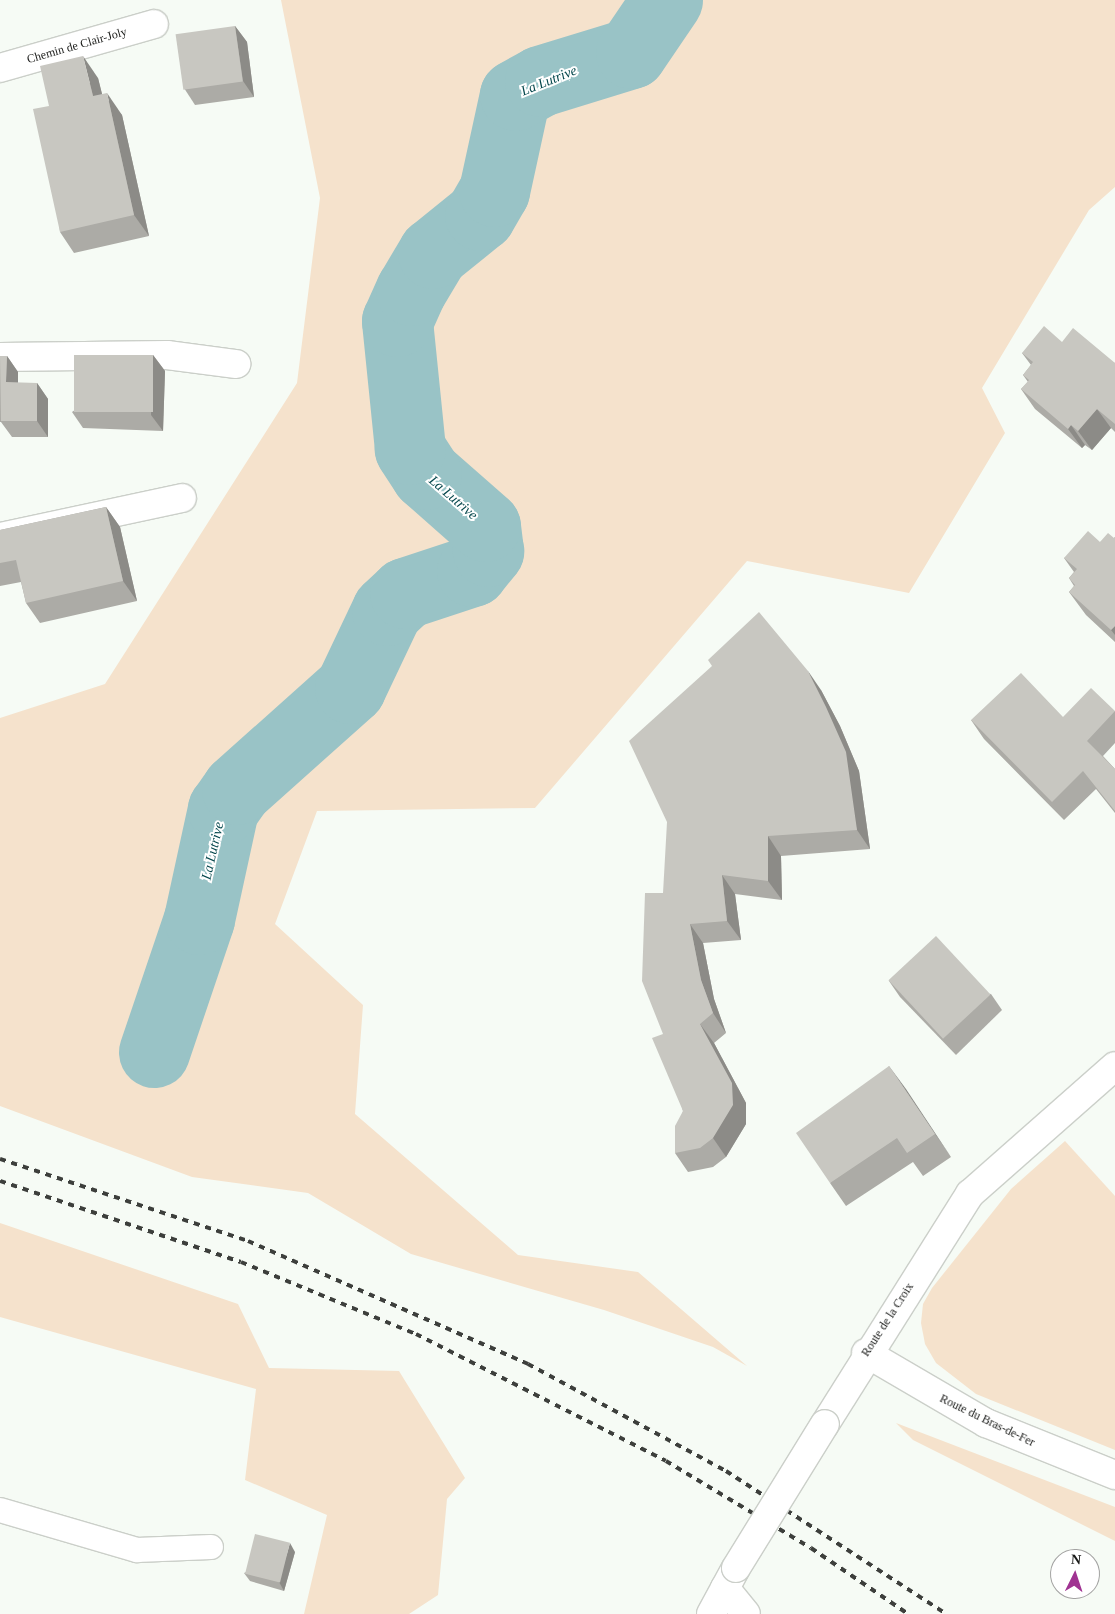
<!DOCTYPE html>
<html>
<head>
<meta charset="utf-8">
<style>
	body { margin:0 }
	#map { position:relative; width:1115px; height:1614px; overflow:hidden; background:#f6fbf5; font-family:"Times New Roman",serif }
	div>[style] { position:absolute }
	.green>* { inset:0; background:#f5e2cc }
	.river>* { height:71px; margin:-35.5px; padding:0 35.5px; transform-origin:35.5px; border-radius:35.5px; background:#99c3c6 }
	.roads { filter:drop-shadow(1px 0 #cbcfc9) drop-shadow(-1px 0 #cbcfc9) drop-shadow(0 1px #cbcfc9) drop-shadow(0 -1px #cbcfc9) }
	.service>* { height:24px; margin:-12px; padding:0 12px; transform-origin:12px; border-radius:12px; background:#fff }
	.minor>* { height:28px; margin:-14px; padding:0 14px; transform-origin:14px; border-radius:14px; background:#fff }
	.tertiary>* { height:28px; margin:-14px; padding:0 14px; transform-origin:14px; border-radius:14px; background:#fff }
	.rail>* { height:4px; margin-top:-2px; transform-origin:0; background:repeating-linear-gradient(90deg,#3d3f3c 0 6px,transparent 0 12px) }
	.bridges { filter:drop-shadow(1px 0 #cbcfc9) drop-shadow(-1px 0 #cbcfc9) drop-shadow(0 1px #cbcfc9) drop-shadow(0 -1px #cbcfc9) }
	.tertiary-bridge>* { height:28px; margin:-14px; padding:0 14px; transform-origin:14px; border-radius:14px; background:#fff }
	.wall>* { inset:0; background:#acaba6 }
	.shaded-wall>* { inset:0; background:#8c8b87 }
	.building>* { inset:0; background:#c8c7c1; transform-origin:0 0 }
	span { translate:-50% -50%; white-space:nowrap; text-align:center; line-height:1.15; -webkit-text-stroke:4px #fff; paint-order:stroke }
	.street-label { font-size:12px; color:#181917 }
	.water-label { font-size:14px; color:#05474c; font-style:italic }
	.north { position:absolute; left:1050px; top:1549px; width:50px; height:50px; box-sizing:border-box; background:#fff; border:1px solid #a3a3a2; border-radius:50%; rotate:4deg; font-size:14px; font-weight:700; line-height:20px; text-align:center; color:#181917 }
	.north::after { content:''; display:block; margin:auto; width:18px; height:22px; background:#a03392; clip-path:polygon(50% 0,100% 100%,50% 72%,0 100%) }
</style>
</head>
<body>
<div id="map">
	<div class="green">
		<div style="clip-path:polygon(281px 0,1115px 0,1115px 187px,1089px 210px,982px 388px,1005px 433px,909px 593px,747px 561px,535px 808px,317px 811px,275px 924px,363px 1005px,355px 1114px,518px 1255px,638px 1272px,747px 1366px,713px 1347px,604px 1310px,411px 1254px,308px 1193px,192px 1177px,0 1106px,0 718px,105px 684px,297px 383px,320px 198px)"></div>
		<div style="clip-path:polygon(1065px 1141px,1115px 1196px,1115px 1450px,976px 1394px,936px 1363px,925px 1344px,921px 1323px,923px 1304px,932px 1288px,1011px 1189px)"></div>
		<div style="clip-path:polygon(0 1223px,238px 1304px,269px 1368px,399px 1371px,465px 1478px,447px 1499px,438px 1595px,409px 1614px,304px 1614px,327px 1515px,245px 1480px,256px 1389px,0 1317px)"></div>
		<div style="clip-path:polygon(896px 1423px,1115px 1507px,1115px 1541px,913px 1440px)"></div>
	</div>
	<div class="river">
		<div style="left:154px;top:1052px;width:140px;rotate:-71.3deg"></div>
		<div style="left:199px;top:919px;width:113px;rotate:-77.7deg"></div>
		<div style="left:223px;top:809px;width:24px;rotate:-55deg"></div>
		<div style="left:237px;top:789px;width:152px;rotate:-41.8deg"></div>
		<div style="left:350px;top:688px;width:86px;rotate:-64.6deg"></div>
		<div style="left:387px;top:610px;width:25px;rotate:-43deg"></div>
		<div style="left:405px;top:593px;width:71px;rotate:-18.2deg"></div>
		<div style="left:472px;top:571px;width:26px;rotate:-51deg"></div>
		<div style="left:488px;top:551px;width:25px;rotate:-97deg"></div>
		<div style="left:485px;top:526px;width:79px;rotate:-138.6deg"></div>
		<div style="left:426px;top:474px;width:30px;rotate:-123deg"></div>
		<div style="left:410px;top:449px;width:129px;rotate:-95.8deg"></div>
		<div style="left:397px;top:321px;width:34px;rotate:-66deg"></div>
		<div style="left:411px;top:290px;width:43px;rotate:-59.3deg"></div>
		<div style="left:433px;top:253px;width:60px;rotate:-39deg"></div>
		<div style="left:480px;top:215px;width:28px;rotate:-60deg"></div>
		<div style="left:494px;top:191px;width:98px;rotate:-77.7deg"></div>
		<div style="left:515px;top:95px;width:29px;rotate:-29deg"></div>
		<div style="left:540px;top:81px;width:95px;rotate:-17.1deg"></div>
		<div style="left:631px;top:53px;width:64px;rotate:-55.8deg"></div>
	</div>
	<div class="roads">
		<div class="service">
			<div style="left:0;top:1510px;width:143px;rotate:16.3deg"></div>
			<div style="left:137px;top:1550px;width:74px;rotate:-2.3deg"></div>
		</div>
		<div class="minor">
			<div style="left:0;top:68px;width:160px;rotate:-15.9deg"></div>
			<div style="left:0;top:357px;width:167px;rotate:-0.7deg"></div>
			<div style="left:167px;top:355px;width:70px;rotate:7.4deg"></div>
			<div style="left:0;top:537px;width:186px;rotate:-12.1deg"></div>
			<div style="left:725px;top:1588px;width:33px;rotate:51deg"></div>
		</div>
		<div class="tertiary">
			<div style="left:866px;top:1353px;width:139px;rotate:30.3deg"></div>
			<div style="left:986px;top:1423px;width:139px;rotate:22deg"></div>
			<div style="left:825px;top:1424px;width:272px;rotate:-57.8deg"></div>
			<div style="left:970px;top:1194px;width:193px;rotate:-41.4deg"></div>
			<div style="left:711px;top:1614px;width:52px;rotate:-61.5deg"></div>
		</div>
	</div>
	<div class="rail">
		<div style="left:0;top:1159px;width:261px;rotate:18.3deg"></div>
		<div style="left:248px;top:1241px;width:306px;rotate:23.7deg"></div>
		<div style="left:528px;top:1364px;width:225px;rotate:28.4deg"></div>
		<div style="left:726px;top:1471px;width:262px;rotate:33deg"></div>
		<div style="left:0;top:1181px;width:254px;rotate:18.6deg"></div>
		<div style="left:241px;top:1262px;width:189px;rotate:22.4deg"></div>
		<div style="left:416px;top:1334px;width:280px;rotate:26.9deg"></div>
		<div style="left:666px;top:1461px;width:169px;rotate:31deg"></div>
		<div style="left:811px;top:1548px;width:117px;rotate:34.2deg"></div>
	</div>
	<div class="bridges">
		<div class="tertiary-bridge">
			<div style="left:736px;top:1568px;width:169px;rotate:-58.3deg"></div>
		</div>
	</div>
	<div class="wall">
		<div style="clip-path:polygon(235px 26px,247px 42px,254px 97px,195px 105px,184px 88px)"></div>
		<div style="clip-path:polygon(98px 78px,102px 94px,122px 115px,149px 236px,74px 253px,60px 232px,49px 106px)"></div>
		<div style="clip-path:polygon(1062px 342px,1115px 363px,1115px 432px,1111px 428px,1092px 450px,1085px 445px,1082px 448px,1035px 409px,1021px 389px,1028px 382px,1023px 375px,1031px 365px,1022px 353px)"></div>
		<div style="clip-path:polygon(153px 355px,165px 371px,163px 431px,83px 428px,72px 412px)"></div>
		<div style="clip-path:polygon(0 356px,7px 356px,18px 372px,18px 383px,37px 383px,48px 399px,48px 437px,12px 437px,1px 422px,0 422px)"></div>
		<div style="clip-path:polygon(106px 507px,120px 527px,137px 601px,40px 623px,26px 603px,21px 582px,0 586px,0 530px)"></div>
		<div style="clip-path:polygon(1115px 537px,1115px 642px,1086px 615px,1069px 592px,1074px 586px,1069px 578px,1074px 572px,1064px 558px,1100px 542px,1114px 538px)"></div>
		<div style="clip-path:polygon(821px 690px,840px 726px,859px 771px,870px 849px,781px 856px,782px 900px,735px 894px,741px 940px,703px 943px,714px 999px,726px 1033px,714px 1043px,746px 1103px,746px 1124px,726px 1157px,713px 1167px,688px 1172px,675px 1153px,683px 1111px,663px 1034px,663px 893px)"></div>
		<div style="clip-path:polygon(1115px 711px,1115px 743px,1103px 756px,1115px 769px,1115px 813px,1096px 789px,1064px 820px,984px 739px,971px 720px,1063px 717px)"></div>
		<div style="clip-path:polygon(889px 981px,991px 994px,1002px 1010px,956px 1055px,900px 997px)"></div>
		<div style="clip-path:polygon(889px 1066px,951px 1157px,923px 1176px,913px 1162px,846px 1206px,830px 1183px)"></div>
		<div style="clip-path:polygon(295px 1552px,284px 1591px,250px 1581px,244px 1573px)"></div>
	</div>
	<div class="shaded-wall">
		<div style="clip-path:polygon(235px 26px,247px 42px,254px 97px,243px 81px)"></div>
		<div style="clip-path:polygon(83px 56px,98px 78px,108px 118px,93px 96px)"></div>
		<div style="clip-path:polygon(107px 93px,122px 115px,149px 236px,134px 215px)"></div>
		<div style="clip-path:polygon(153px 355px,165px 371px,163px 431px,151px 415px)"></div>
		<div style="clip-path:polygon(7px 356px,18px 372px,18px 399px,6px 382px)"></div>
		<div style="clip-path:polygon(37px 383px,48px 399px,48px 437px,37px 421px)"></div>
		<div style="clip-path:polygon(1097px 409px,1111px 428px,1092px 450px,1078px 431px)"></div>
		<div style="clip-path:polygon(1071px 425px,1085px 445px,1082px 448px,1068px 429px)"></div>
		<div style="clip-path:polygon(106px 507px,120px 527px,137px 601px,123px 581px)"></div>
		<div style="clip-path:polygon(1115px 626px,1115px 635px,1111px 630px)"></div>
		<div style="clip-path:polygon(808px 671px,821px 690px,840px 726px,859px 771px,870px 849px,857px 830px)"></div>
		<div style="clip-path:polygon(768px 836px,781px 856px,782px 900px,768px 881px)"></div>
		<div style="clip-path:polygon(722px 875px,735px 894px,741px 940px,727px 921px)"></div>
		<div style="clip-path:polygon(690px 924px,703px 943px,714px 999px,726px 1033px,713px 1013px,701px 980px)"></div>
		<div style="clip-path:polygon(700px 1024px,714px 1043px,746px 1103px,746px 1124px,726px 1157px,713px 1138px)"></div>
		<div style="clip-path:polygon(889px 1066px,906px 1089px,951px 1157px,935px 1134px)"></div>
		<div style="clip-path:polygon(290px 1543px,295px 1552px,284px 1591px,279px 1582px)"></div>
	</div>
	<div class="building">
		<div style="left:235px;top:26px;width:56px;height:60px;rotate:82deg"></div>
		<div style="clip-path:polygon(83px 56px,93px 96px,107px 93px,134px 215px,60px 232px,33px 109px,49px 106px,40px 66px)"></div>
		<div style="clip-path:polygon(1044px 326px,1062px 342px,1073px 328px,1115px 363px,1115px 424px,1097px 409px,1078px 431px,1071px 425px,1068px 429px,1021px 389px,1029px 380px,1023px 375px,1033px 362px,1022px 353px)"></div>
		<div style="left:74px;top:355px;width:79px;height:57px"></div>
		<div style="clip-path:polygon(0 356px,7px 356px,6px 382px,37px 383px,37px 421px,1px 421px)"></div>
		<div style="clip-path:polygon(106px 507px,123px 581px,26px 603px,16px 560px,0 563px,0 530px)"></div>
		<div style="clip-path:polygon(1088px 531px,1100px 542px,1108px 533px,1114px 538px,1115px 537px,1115px 626px,1111px 630px,1069px 592px,1075px 585px,1069px 578px,1077px 569px,1064px 558px)"></div>
		<div style="clip-path:polygon(759px 612px,808px 671px,826px 707px,846px 752px,857px 830px,768px 836px,768px 881px,722px 875px,727px 921px,690px 924px,701px 980px,713px 1013px,700px 1024px,732px 1083px,733px 1105px,713px 1138px,700px 1148px,675px 1153px,675px 1126px,683px 1111px,652px 1038px,663px 1034px,642px 981px,645px 893px,663px 893px,667px 822px,629px 741px,712px 666px,708px 660px)"></div>
		<div style="clip-path:polygon(1021px 673px,1063px 717px,1091px 688px,1115px 711px,1087px 741px,1115px 769px,1115px 811px,1083px 771px,1052px 802px,971px 720px)"></div>
		<div style="left:936px;top:936px;width:80px;height:65px;rotate:47deg"></div>
		<div style="clip-path:polygon(889px 1066px,935px 1134px,907px 1153px,897px 1138px,830px 1183px,796px 1133px)"></div>
		<div style="left:255px;top:1534px;width:36px;height:41px;rotate:14deg"></div>
	</div>
	<div class="street-label">
		<span style="left:77px;top:46px;rotate:-16deg">Chemin de Clair-Joly</span>
		<span style="left:888px;top:1320px;rotate:-57deg">Route de la Croix</span>
		<span style="left:987px;top:1421px;rotate:26deg">Route du Bras-de-Fer</span>
	</div>
	<div class="water-label">
		<span style="left:549px;top:81px;rotate:-22deg">La Lutrive</span>
		<span style="left:453px;top:498px;rotate:41deg">La Lutrive</span>
		<span style="left:213px;top:851px;rotate:-77deg">La Lutrive</span>
	</div>
	<div class="north">N</div>
</div>
</body>
</html>
